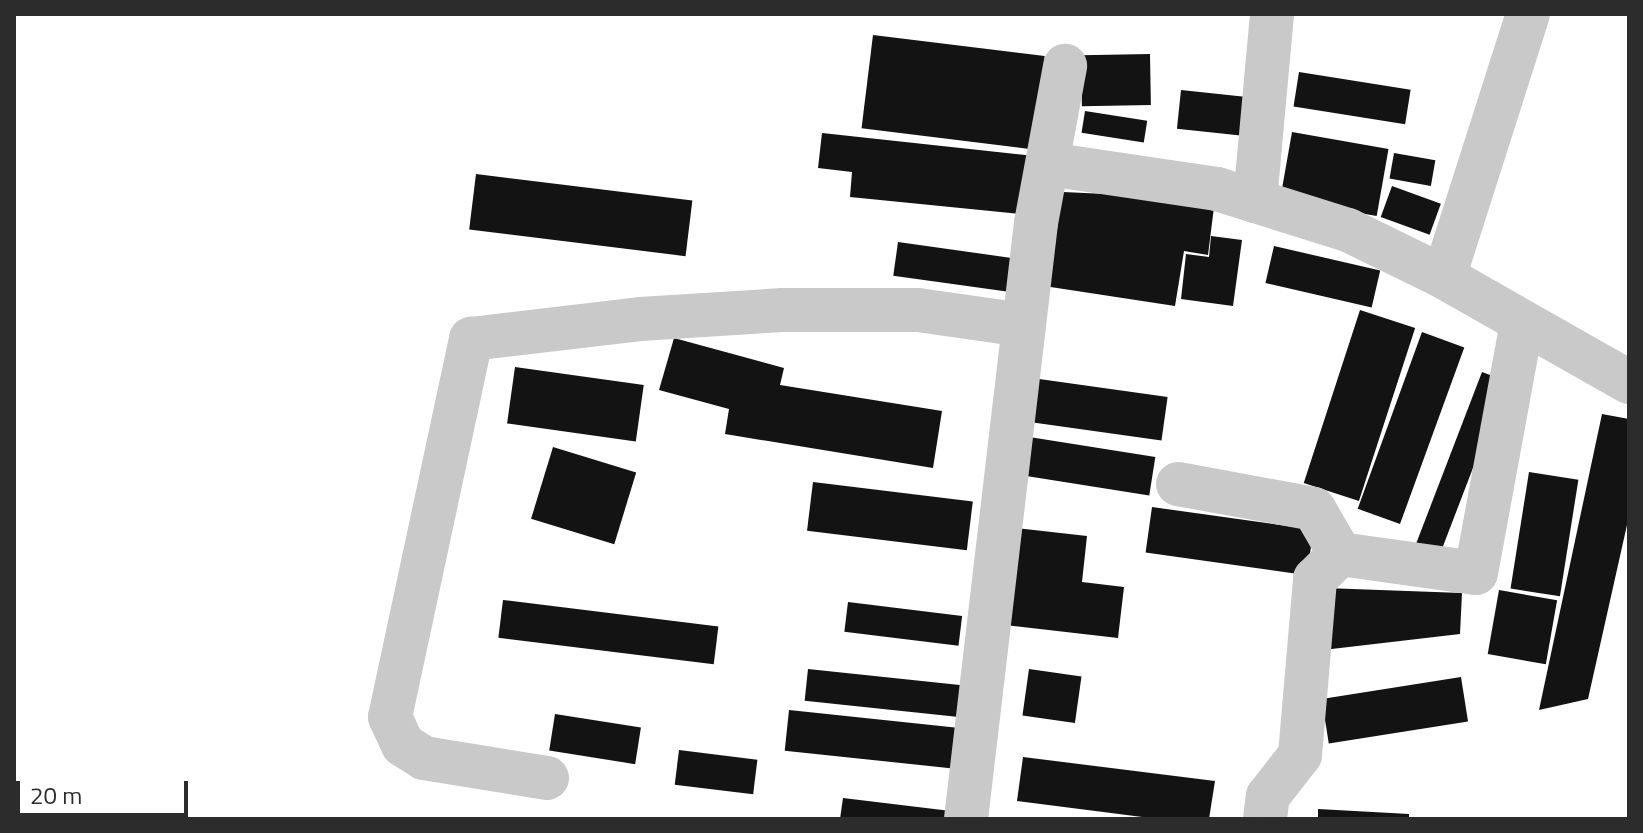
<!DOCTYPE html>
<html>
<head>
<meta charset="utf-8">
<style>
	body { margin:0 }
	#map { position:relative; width:1643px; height:833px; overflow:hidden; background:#fff; font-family:"Titillium Web",sans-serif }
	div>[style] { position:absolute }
	.building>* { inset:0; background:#131313; transform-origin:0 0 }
	.minor>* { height:44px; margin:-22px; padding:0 22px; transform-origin:22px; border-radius:22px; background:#c9c9c9 }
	span { translate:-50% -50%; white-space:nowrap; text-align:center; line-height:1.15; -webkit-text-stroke:8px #fff; paint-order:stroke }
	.frame { position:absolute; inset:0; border:16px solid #2c2c2c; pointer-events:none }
	.scale { position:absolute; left:16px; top:781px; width:172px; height:36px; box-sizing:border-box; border:4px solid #2c2c2c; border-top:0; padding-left:10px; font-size:24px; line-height:28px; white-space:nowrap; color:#2c2c2c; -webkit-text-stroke:6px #fff; paint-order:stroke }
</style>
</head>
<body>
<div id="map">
	<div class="building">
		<div style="left:873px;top:35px;width:173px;height:94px;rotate:7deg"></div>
		<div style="left:1150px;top:54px;width:51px;height:69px;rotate:89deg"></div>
		<div style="left:1299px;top:72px;width:113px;height:35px;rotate:9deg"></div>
		<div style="left:1181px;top:90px;width:71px;height:39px;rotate:6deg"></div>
		<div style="left:1085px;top:111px;width:63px;height:22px;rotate:9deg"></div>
		<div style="left:1292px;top:132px;width:98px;height:68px;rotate:10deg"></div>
		<div style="clip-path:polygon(822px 133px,1035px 156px,1030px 215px,850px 197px,852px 172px,818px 168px)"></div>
		<div style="left:1394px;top:153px;width:42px;height:26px;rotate:10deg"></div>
		<div style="left:476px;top:174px;width:218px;height:56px;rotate:7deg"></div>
		<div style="left:1392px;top:186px;width:52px;height:33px;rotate:20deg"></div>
		<div style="clip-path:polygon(1063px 192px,1215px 199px,1208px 255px,1184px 251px,1175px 306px,1044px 286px)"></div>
		<div style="clip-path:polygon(1211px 236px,1242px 240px,1233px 306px,1181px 299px,1186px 254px,1209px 257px)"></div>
		<div style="left:898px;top:242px;width:120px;height:34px;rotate:8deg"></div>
		<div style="left:1274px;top:246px;width:109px;height:38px;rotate:13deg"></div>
		<div style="left:1360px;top:310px;width:58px;height:182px;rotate:18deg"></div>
		<div style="left:1422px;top:332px;width:45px;height:188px;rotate:20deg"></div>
		<div style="clip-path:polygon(674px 338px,784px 368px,780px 385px,942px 411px,933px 468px,725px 434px,729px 409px,659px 390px)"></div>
		<div style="left:515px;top:367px;width:130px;height:57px;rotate:8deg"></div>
		<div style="left:1482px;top:372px;width:26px;height:187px;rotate:21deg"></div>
		<div style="left:1025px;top:377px;width:144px;height:44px;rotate:8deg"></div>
		<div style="clip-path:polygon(1602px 414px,1629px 419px,1629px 516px,1588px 699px,1539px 710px)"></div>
		<div style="left:1023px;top:436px;width:134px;height:39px;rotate:9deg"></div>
		<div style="left:553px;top:447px;width:87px;height:75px;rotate:17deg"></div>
		<div style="left:1529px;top:472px;width:50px;height:118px;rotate:9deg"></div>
		<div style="left:813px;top:482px;width:161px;height:49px;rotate:7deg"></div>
		<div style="left:1152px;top:507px;width:163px;height:46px;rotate:8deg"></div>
		<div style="clip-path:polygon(1008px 527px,1087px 536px,1082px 582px,1124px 587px,1118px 638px,1005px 625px)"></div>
		<div style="clip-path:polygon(1325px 588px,1462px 593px,1460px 634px,1323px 650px)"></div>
		<div style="left:1499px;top:590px;width:59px;height:65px;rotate:10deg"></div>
		<div style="left:503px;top:600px;width:217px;height:38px;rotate:7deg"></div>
		<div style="left:848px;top:602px;width:115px;height:30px;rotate:7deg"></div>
		<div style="left:808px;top:669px;width:155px;height:32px;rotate:6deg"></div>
		<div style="left:1029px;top:669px;width:53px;height:47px;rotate:8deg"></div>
		<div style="left:1461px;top:677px;width:45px;height:141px;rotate:81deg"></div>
		<div style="left:789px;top:710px;width:181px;height:41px;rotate:6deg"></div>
		<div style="left:555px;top:714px;width:87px;height:37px;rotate:9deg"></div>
		<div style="left:679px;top:750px;width:79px;height:35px;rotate:7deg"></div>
		<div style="clip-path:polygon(1023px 757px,1215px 781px,1209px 819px,1158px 819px,1017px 801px)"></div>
		<div style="clip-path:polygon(843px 798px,959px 812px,959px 819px,840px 819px)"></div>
		<div style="clip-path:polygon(1318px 809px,1409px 814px,1409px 819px,1318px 819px)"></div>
	</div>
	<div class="minor">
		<div style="left:1048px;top:164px;width:171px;rotate:8.4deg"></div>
		<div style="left:1217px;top:189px;width:137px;rotate:17.4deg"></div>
		<div style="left:1348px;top:230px;width:107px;rotate:26.1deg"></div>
		<div style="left:1444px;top:277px;width:213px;rotate:29.6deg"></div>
		<div style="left:1255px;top:201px;width:188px;rotate:-84.8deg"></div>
		<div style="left:1444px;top:277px;width:276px;rotate:-72.3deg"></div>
		<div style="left:1178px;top:484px;width:138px;rotate:10.4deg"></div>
		<div style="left:1314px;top:509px;width:52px;rotate:60deg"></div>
		<div style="left:1340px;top:554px;width:137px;rotate:8deg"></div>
		<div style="left:1476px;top:573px;width:254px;rotate:-79.6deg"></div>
		<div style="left:547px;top:778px;width:125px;rotate:-170.8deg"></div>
		<div style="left:424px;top:758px;width:25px;rotate:-148deg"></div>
		<div style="left:403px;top:745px;width:31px;rotate:-115deg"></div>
		<div style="left:390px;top:717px;width:387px;rotate:-77.9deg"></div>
		<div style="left:471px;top:339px;width:170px;rotate:-6.7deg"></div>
		<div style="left:640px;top:319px;width:143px;rotate:-3.6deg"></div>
		<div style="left:783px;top:310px;width:135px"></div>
		<div style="left:918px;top:310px;width:107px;rotate:8.1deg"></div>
		<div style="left:966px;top:819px;width:600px;rotate:-83.3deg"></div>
		<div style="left:1036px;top:223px;width:160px;rotate:-79.5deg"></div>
		<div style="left:1265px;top:819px;width:23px;rotate:-83deg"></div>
		<div style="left:1268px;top:796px;width:52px;rotate:-52deg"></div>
		<div style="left:1300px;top:755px;width:177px;rotate:-85.1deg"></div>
		<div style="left:1315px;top:579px;width:35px;rotate:-45deg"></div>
	</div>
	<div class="frame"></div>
	<div class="scale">20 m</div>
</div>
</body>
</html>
